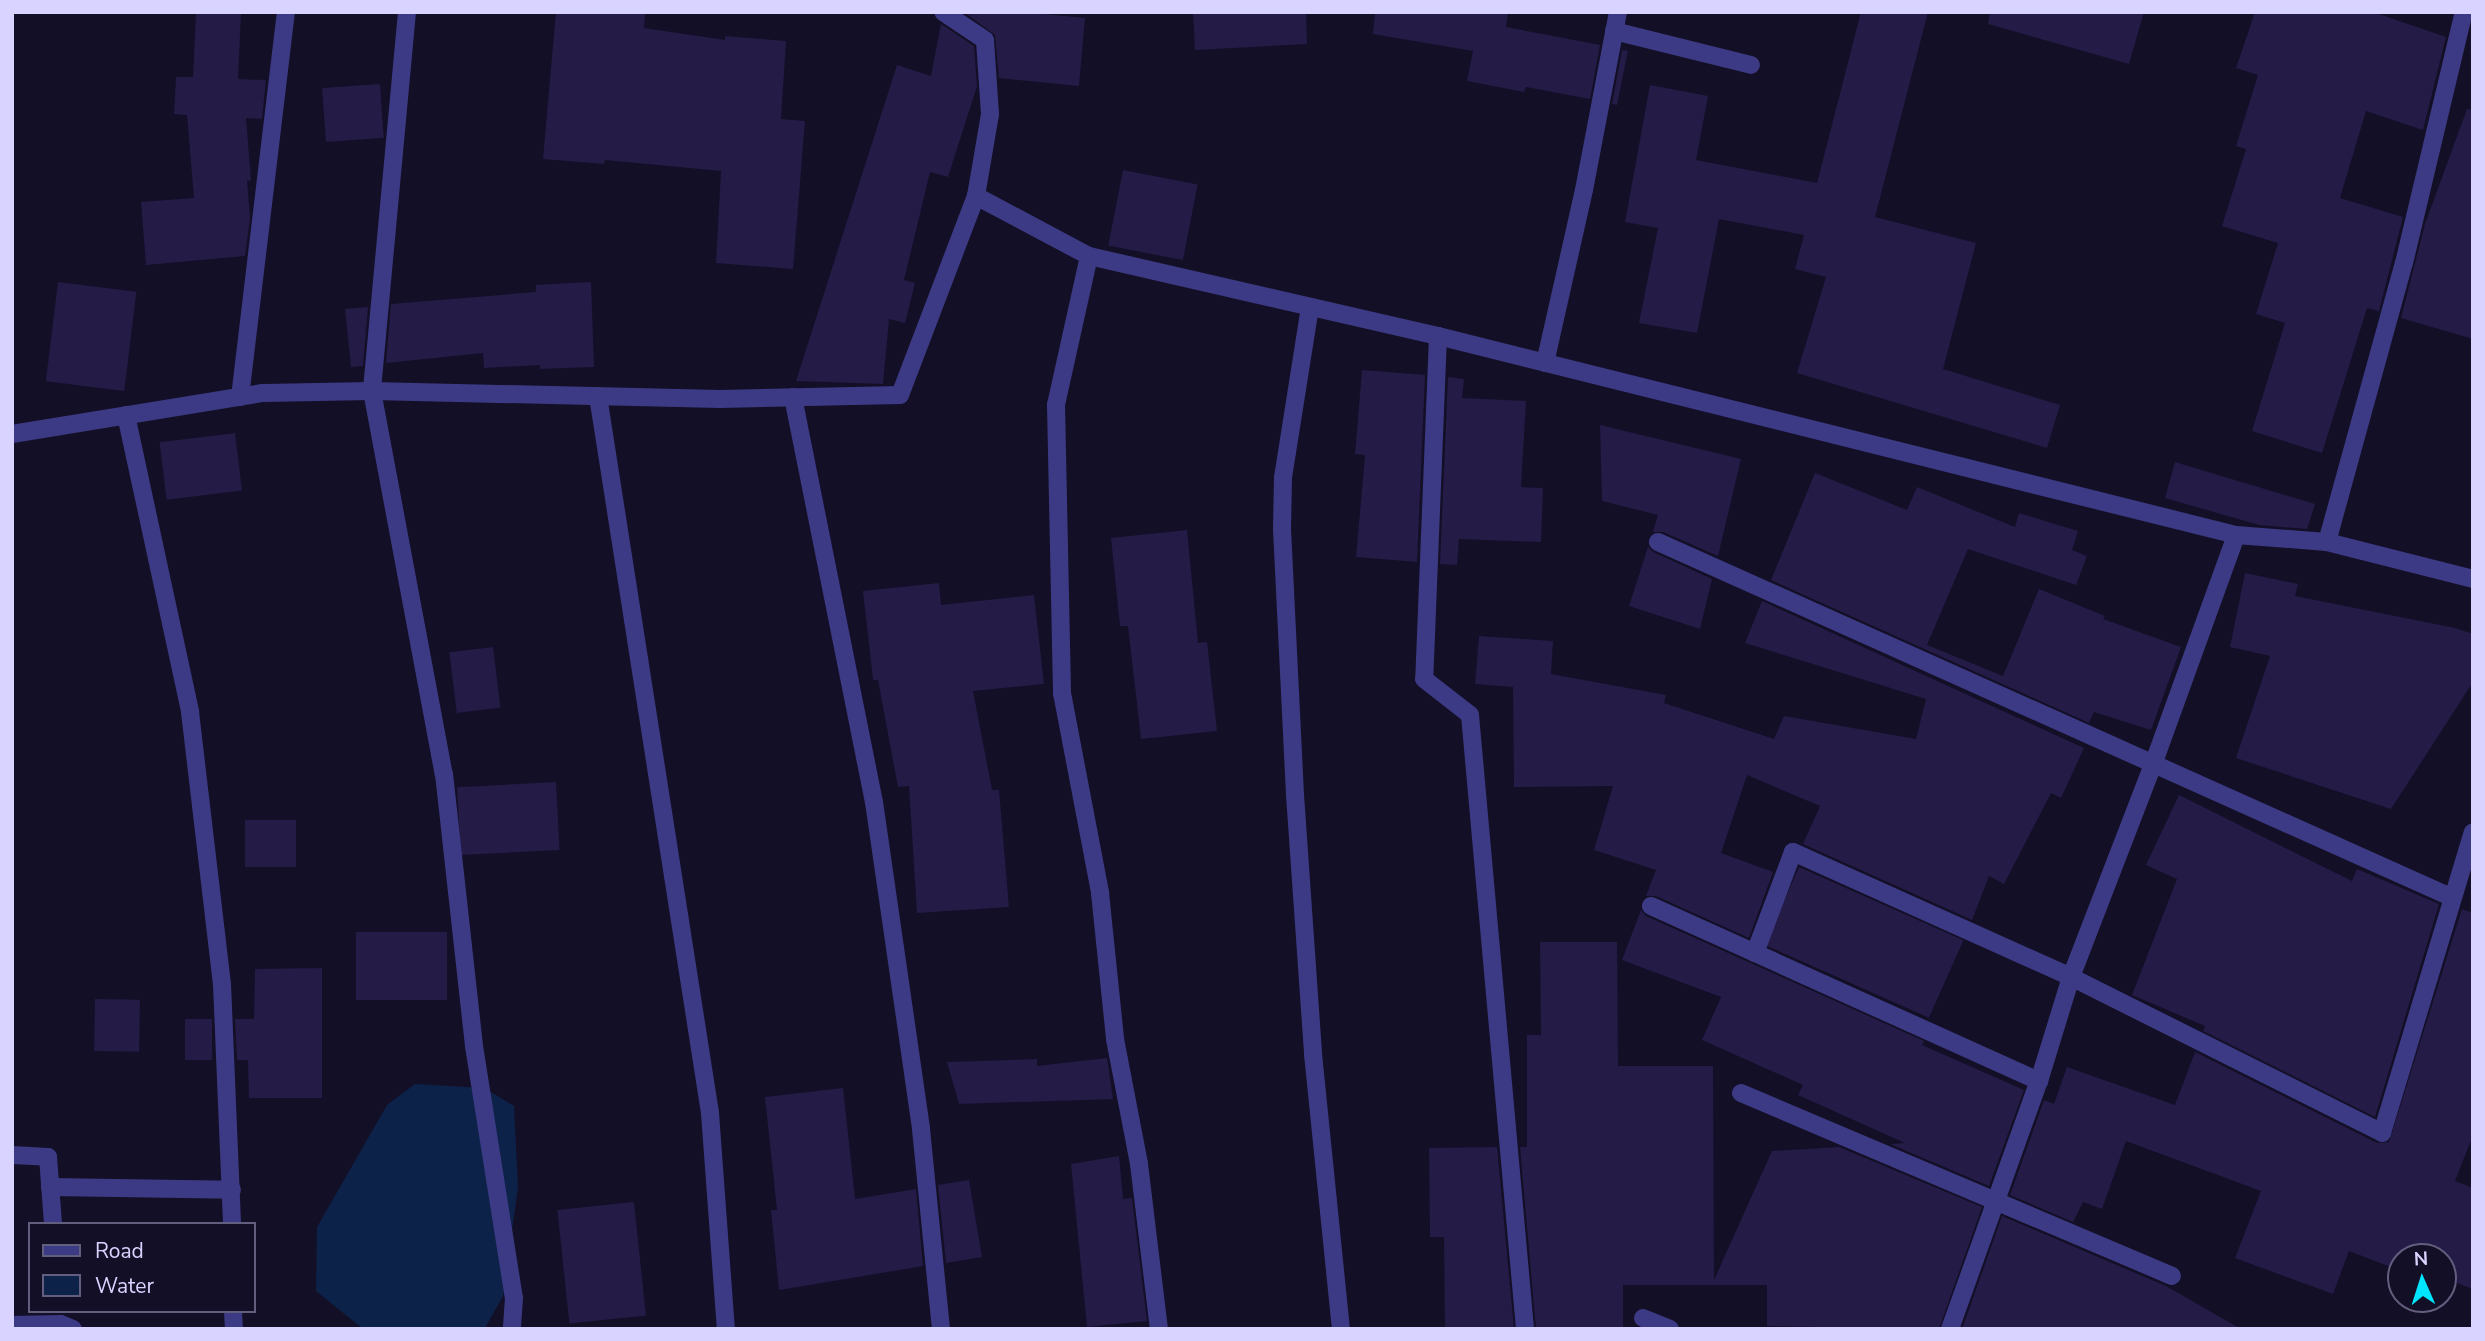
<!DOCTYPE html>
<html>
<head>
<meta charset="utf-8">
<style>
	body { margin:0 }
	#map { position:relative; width:2485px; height:1341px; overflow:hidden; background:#130f26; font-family:"Nunito Sans",sans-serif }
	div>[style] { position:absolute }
	.water>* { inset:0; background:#0c2248 }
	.building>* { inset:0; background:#241b47; transform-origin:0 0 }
	.minor>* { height:18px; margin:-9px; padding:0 9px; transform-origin:9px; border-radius:9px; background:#3d3a85 }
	span { translate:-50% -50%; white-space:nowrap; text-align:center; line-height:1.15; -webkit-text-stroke:5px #130f26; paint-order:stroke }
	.frame { position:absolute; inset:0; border:14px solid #d9d4ff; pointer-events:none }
	.legend { position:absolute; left:28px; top:1222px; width:228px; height:91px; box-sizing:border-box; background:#130f26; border:2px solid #625e7d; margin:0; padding:9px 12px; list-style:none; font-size:21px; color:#d9d4ff }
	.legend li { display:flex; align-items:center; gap:14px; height:35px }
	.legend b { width:35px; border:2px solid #625e7d }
	.north { position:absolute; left:2387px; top:1243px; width:70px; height:70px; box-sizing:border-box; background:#130f26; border:2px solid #625e7d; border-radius:50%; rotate:357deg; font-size:19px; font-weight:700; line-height:28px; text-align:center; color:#d9d4ff }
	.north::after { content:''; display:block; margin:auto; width:24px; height:32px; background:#00e5ff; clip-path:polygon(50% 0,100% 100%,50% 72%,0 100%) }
</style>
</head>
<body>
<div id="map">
	<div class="water">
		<div style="clip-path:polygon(415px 1084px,484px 1088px,514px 1106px,518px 1187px,503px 1296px,485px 1328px,363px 1329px,316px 1291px,317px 1227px,387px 1105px)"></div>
	</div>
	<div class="building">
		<div style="clip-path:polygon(196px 12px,241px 12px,238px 79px,266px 80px,262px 119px,246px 118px,251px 180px,247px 181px,250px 218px,245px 256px,146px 265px,141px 202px,194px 198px,187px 115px,174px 114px,176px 77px,193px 77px)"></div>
		<div style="clip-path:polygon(556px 12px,645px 12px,644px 28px,725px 40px,725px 36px,786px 41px,781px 119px,805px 121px,793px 269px,716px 263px,721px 171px,605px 160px,604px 164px,543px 159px)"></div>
		<div style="clip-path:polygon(964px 12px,1023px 12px,1085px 18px,1079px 86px,999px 78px,995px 35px)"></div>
		<div style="clip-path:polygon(1193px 12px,1306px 12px,1307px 44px,1195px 50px)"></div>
		<div style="clip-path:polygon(1375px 12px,1508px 12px,1506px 27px,1600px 45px,1590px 99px,1526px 87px,1524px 92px,1467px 81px,1473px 51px,1373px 34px)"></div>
		<div style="clip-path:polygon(1861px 12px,1928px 12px,1875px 217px,1976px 243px,1943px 369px,2060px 405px,2047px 448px,1797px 373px,1826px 277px,1795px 269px,1804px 235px,1719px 219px,1697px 333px,1639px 323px,1658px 228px,1625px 222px,1650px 85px,1708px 96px,1696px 160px,1817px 183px)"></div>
		<div style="clip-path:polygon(1990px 12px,2144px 12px,2129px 64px,1988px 24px)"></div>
		<div style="clip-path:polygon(2255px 12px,2373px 12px,2446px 37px,2423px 130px,2366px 111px,2340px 198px,2403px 217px,2379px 311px,2367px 308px,2322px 453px,2252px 431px,2285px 323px,2256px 314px,2278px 243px,2222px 226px,2246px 149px,2236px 146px,2258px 75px,2236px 68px)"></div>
		<div style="clip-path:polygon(941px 24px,974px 46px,977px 86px,948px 177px,930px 172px,904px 280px,915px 283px,905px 323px,889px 319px,883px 384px,796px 381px,897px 65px,931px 76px)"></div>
		<div style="clip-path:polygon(1622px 50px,1628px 51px,1617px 105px,1612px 104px)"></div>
		<div style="left:380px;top:84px;width:54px;height:58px;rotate:86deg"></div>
		<div style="clip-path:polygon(2467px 109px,2473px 110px,2473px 339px,2401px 318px,2425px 224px)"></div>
		<div style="left:1123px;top:170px;width:76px;height:77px;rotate:11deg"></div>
		<div style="left:58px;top:282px;width:79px;height:100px;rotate:7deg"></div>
		<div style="clip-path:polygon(591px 282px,594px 367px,540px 369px,540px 365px,484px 368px,483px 353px,386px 363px,391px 304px,536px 292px,536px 285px)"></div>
		<div style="clip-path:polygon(368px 307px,363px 366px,351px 367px,345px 309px)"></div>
		<div style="clip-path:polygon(1362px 370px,1425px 375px,1417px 562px,1356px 557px,1365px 455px,1355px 454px)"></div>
		<div style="clip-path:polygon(1448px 377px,1464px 379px,1462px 398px,1526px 401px,1521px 487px,1543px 488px,1541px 542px,1459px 539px,1457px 565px,1440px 564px)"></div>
		<div style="clip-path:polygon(1600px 425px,1741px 459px,1718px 556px,1663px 532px,1653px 532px,1658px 515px,1602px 501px)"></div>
		<div style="left:235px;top:433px;width:58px;height:76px;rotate:83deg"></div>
		<div style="clip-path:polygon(2175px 462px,2315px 504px,2307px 529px,2259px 525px,2165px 498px)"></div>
		<div style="clip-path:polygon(1815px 473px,1907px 510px,1917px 487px,2015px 527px,2019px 513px,2078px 531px,2072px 550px,2087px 556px,2076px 585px,1968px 549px,1927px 645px,2003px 676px,2039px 589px,2105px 616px,2103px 619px,2181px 647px,2151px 730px,2094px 712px,2089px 723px,1771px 580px)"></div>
		<div style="clip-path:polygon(1187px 530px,1198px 643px,1207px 642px,1217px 731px,1141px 739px,1128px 626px,1120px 626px,1111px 538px)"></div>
		<div style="clip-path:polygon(1648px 547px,1653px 552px,1712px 579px,1700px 629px,1629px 606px)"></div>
		<div style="clip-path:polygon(2245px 573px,2298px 584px,2295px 596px,2455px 628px,2473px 634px,2473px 682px,2391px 809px,2236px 758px,2270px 656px,2230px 647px)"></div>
		<div style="clip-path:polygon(939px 583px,941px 605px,1034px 595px,1044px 684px,973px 691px,992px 790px,999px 790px,1009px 907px,917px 913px,909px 786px,898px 787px,878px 680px,873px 680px,863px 591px)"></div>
		<div style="clip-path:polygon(1762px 601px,2084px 748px,2061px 798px,2051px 793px,2004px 884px,1989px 876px,1972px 920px,1803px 844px,1820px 806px,1747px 775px,1721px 853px,1773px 872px,1749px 938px,1656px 896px,1646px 896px,1656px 870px,1594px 850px,1613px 786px,1514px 787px,1513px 687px,1475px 684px,1479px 636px,1553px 641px,1551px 674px,1666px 695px,1664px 703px,1774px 739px,1784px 716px,1916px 739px,1926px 699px,1745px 643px)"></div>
		<div style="left:493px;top:647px;width:61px;height:44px;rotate:83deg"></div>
		<div style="left:556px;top:782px;width:68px;height:99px;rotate:87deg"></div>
		<div style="clip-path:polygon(2179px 795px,2352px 881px,2357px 869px,2439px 904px,2375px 1117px,2203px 1031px,2205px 1026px,2132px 995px,2177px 879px,2146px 865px)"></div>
		<div style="left:245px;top:820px;width:51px;height:47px"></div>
		<div style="left:1799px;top:867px;width:180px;height:85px;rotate:24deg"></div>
		<div style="clip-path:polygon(2462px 909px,2473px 913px,2473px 1135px,2455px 1181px,2473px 1188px,2473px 1289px,2443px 1278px,2443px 1257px,2401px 1257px,2401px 1271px,2349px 1251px,2333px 1294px,2235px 1258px,2261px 1191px,2126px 1141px,2102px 1209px,2083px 1202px,2073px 1222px,2010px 1195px,2044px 1100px,2054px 1104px,2067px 1067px,2175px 1105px,2195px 1052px,2377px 1143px,2389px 1142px)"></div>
		<div style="clip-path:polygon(1641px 910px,1646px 916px,1924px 1041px,1922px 1045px,2024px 1090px,1989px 1186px,1890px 1144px,1905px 1143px,1798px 1095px,1803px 1085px,1702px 1040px,1721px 997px,1622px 960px)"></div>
		<div style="left:356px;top:932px;width:91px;height:68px"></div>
		<div style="clip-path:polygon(1540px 942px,1617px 942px,1618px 1066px,1713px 1066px,1714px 1280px,1772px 1151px,1839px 1147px,1982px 1207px,1939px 1329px,1767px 1326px,1767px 1285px,1623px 1285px,1623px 1329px,1536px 1329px,1520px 1147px,1527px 1147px,1527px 1035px,1541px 1035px)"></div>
		<div style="clip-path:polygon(322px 968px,322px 1098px,249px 1098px,248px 1060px,237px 1060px,235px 1019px,254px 1019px,255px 969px)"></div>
		<div style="left:95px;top:999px;width:45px;height:52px;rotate:1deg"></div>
		<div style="left:185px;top:1019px;width:27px;height:41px"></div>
		<div style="clip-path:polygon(1107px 1058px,1113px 1099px,959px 1104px,947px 1062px,1037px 1059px,1037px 1066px)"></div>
		<div style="clip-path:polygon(843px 1088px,855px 1199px,916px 1189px,923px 1266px,779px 1290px,771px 1210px,777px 1210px,765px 1097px)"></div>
		<div style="clip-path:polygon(1497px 1147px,1514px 1329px,1445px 1329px,1444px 1237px,1430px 1237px,1429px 1148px)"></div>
		<div style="clip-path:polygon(1119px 1156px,1123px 1199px,1132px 1198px,1147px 1321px,1087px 1327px,1071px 1164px)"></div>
		<div style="clip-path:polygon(969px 1180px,982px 1257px,946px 1263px,938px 1185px)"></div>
		<div style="left:634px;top:1202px;width:114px;height:77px;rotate:84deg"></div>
		<div style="clip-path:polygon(2002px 1216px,2166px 1286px,2241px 1329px,1962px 1329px)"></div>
	</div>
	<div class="minor">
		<div style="left:407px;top:12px;width:381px;rotate:95.3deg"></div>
		<div style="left:372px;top:391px;width:390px;rotate:79.4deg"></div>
		<div style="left:444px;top:774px;width:274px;rotate:83.7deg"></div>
		<div style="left:474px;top:1046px;width:255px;rotate:81deg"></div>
		<div style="left:514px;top:1298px;width:31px;rotate:94deg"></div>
		<div style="left:1614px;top:31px;width:141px;rotate:13.9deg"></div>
		<div style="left:976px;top:196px;width:128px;rotate:28deg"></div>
		<div style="left:1089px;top:256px;width:358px;rotate:12.9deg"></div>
		<div style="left:1438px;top:336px;width:822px;rotate:14deg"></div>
		<div style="left:2236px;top:535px;width:91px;rotate:4.4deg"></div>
		<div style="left:2327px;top:542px;width:151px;rotate:14.2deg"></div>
		<div style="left:1089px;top:256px;width:153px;rotate:102.5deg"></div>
		<div style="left:1056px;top:405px;width:288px;rotate:88.8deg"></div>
		<div style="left:1062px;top:693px;width:204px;rotate:79.2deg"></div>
		<div style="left:1100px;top:893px;width:147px;rotate:84.1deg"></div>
		<div style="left:1115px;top:1039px;width:127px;rotate:79.1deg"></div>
		<div style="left:1139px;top:1164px;width:166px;rotate:83.1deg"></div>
		<div style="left:1310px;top:307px;width:172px;rotate:99deg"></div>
		<div style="left:1283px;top:477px;width:52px;rotate:91.1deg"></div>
		<div style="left:1282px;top:529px;width:266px;rotate:87.2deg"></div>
		<div style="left:1295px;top:795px;width:260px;rotate:86deg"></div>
		<div style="left:1313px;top:1054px;width:276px;rotate:84.2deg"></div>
		<div style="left:1438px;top:336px;width:343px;rotate:92.3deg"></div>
		<div style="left:1424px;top:679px;width:58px;rotate:38deg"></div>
		<div style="left:1470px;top:715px;width:616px;rotate:84.88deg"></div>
		<div style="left:1545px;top:363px;width:177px;rotate:-77.3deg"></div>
		<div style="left:1584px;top:190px;width:181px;rotate:-79.2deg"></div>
		<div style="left:598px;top:396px;width:726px;rotate:81.12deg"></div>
		<div style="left:710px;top:1113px;width:217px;rotate:85.8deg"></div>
		<div style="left:240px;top:397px;width:388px;rotate:-83.2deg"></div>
		<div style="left:793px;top:397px;width:413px;rotate:78.7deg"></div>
		<div style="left:874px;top:802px;width:330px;rotate:81.8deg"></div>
		<div style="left:921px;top:1129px;width:201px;rotate:84.3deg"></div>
		<div style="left:126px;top:415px;width:304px;rotate:77.8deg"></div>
		<div style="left:190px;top:712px;width:274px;rotate:83.3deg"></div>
		<div style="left:222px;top:984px;width:240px;rotate:87.6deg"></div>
		<div style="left:12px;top:434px;width:254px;rotate:-9.3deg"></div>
		<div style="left:263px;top:393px;width:109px;rotate:-1.1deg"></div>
		<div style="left:372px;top:391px;width:348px;rotate:1.3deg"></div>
		<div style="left:720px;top:399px;width:180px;rotate:-1.3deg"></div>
		<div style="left:900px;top:395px;width:213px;rotate:-69.1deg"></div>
		<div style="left:976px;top:196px;width:83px;rotate:-80.3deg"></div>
		<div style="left:990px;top:114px;width:74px;rotate:-93.9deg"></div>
		<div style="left:985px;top:40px;width:50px;rotate:-146.3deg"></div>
		<div style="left:1658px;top:542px;width:869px;rotate:24.12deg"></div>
		<div style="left:2327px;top:542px;width:289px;rotate:-74.6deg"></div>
		<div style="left:2404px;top:263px;width:258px;rotate:-76.6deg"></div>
		<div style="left:1651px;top:906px;width:426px;rotate:24.3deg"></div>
		<div style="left:1755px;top:953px;width:108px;rotate:-69.4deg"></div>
		<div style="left:1793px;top:852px;width:305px;rotate:24.2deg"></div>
		<div style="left:2071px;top:977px;width:348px;rotate:26.6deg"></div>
		<div style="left:2382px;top:1133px;width:314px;rotate:-73.2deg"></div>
		<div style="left:1741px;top:1093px;width:468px;rotate:23deg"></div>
		<div style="left:12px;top:1155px;width:36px;rotate:3deg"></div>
		<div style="left:48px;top:1157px;width:67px;rotate:85.7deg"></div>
		<div style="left:50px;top:1187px;width:182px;rotate:0.9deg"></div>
		<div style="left:233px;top:1311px;width:18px;rotate:87deg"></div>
		<div style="left:1643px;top:1318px;width:29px;rotate:22deg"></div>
		<div style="left:12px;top:1325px;width:49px;rotate:-1.2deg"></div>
		<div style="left:61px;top:1324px;width:13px;rotate:23deg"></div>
		<div style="left:1950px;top:1329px;width:263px;rotate:-70.3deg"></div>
		<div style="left:2039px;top:1081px;width:109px;rotate:-72.9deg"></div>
		<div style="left:2071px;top:977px;width:230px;rotate:-68.9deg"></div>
		<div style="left:2154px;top:762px;width:241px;rotate:-70.1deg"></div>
	</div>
	<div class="frame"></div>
	<ul class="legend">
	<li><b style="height:9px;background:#3d3a85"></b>Road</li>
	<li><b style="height:19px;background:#0c2248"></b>Water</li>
	</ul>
	<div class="north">N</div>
</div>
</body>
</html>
